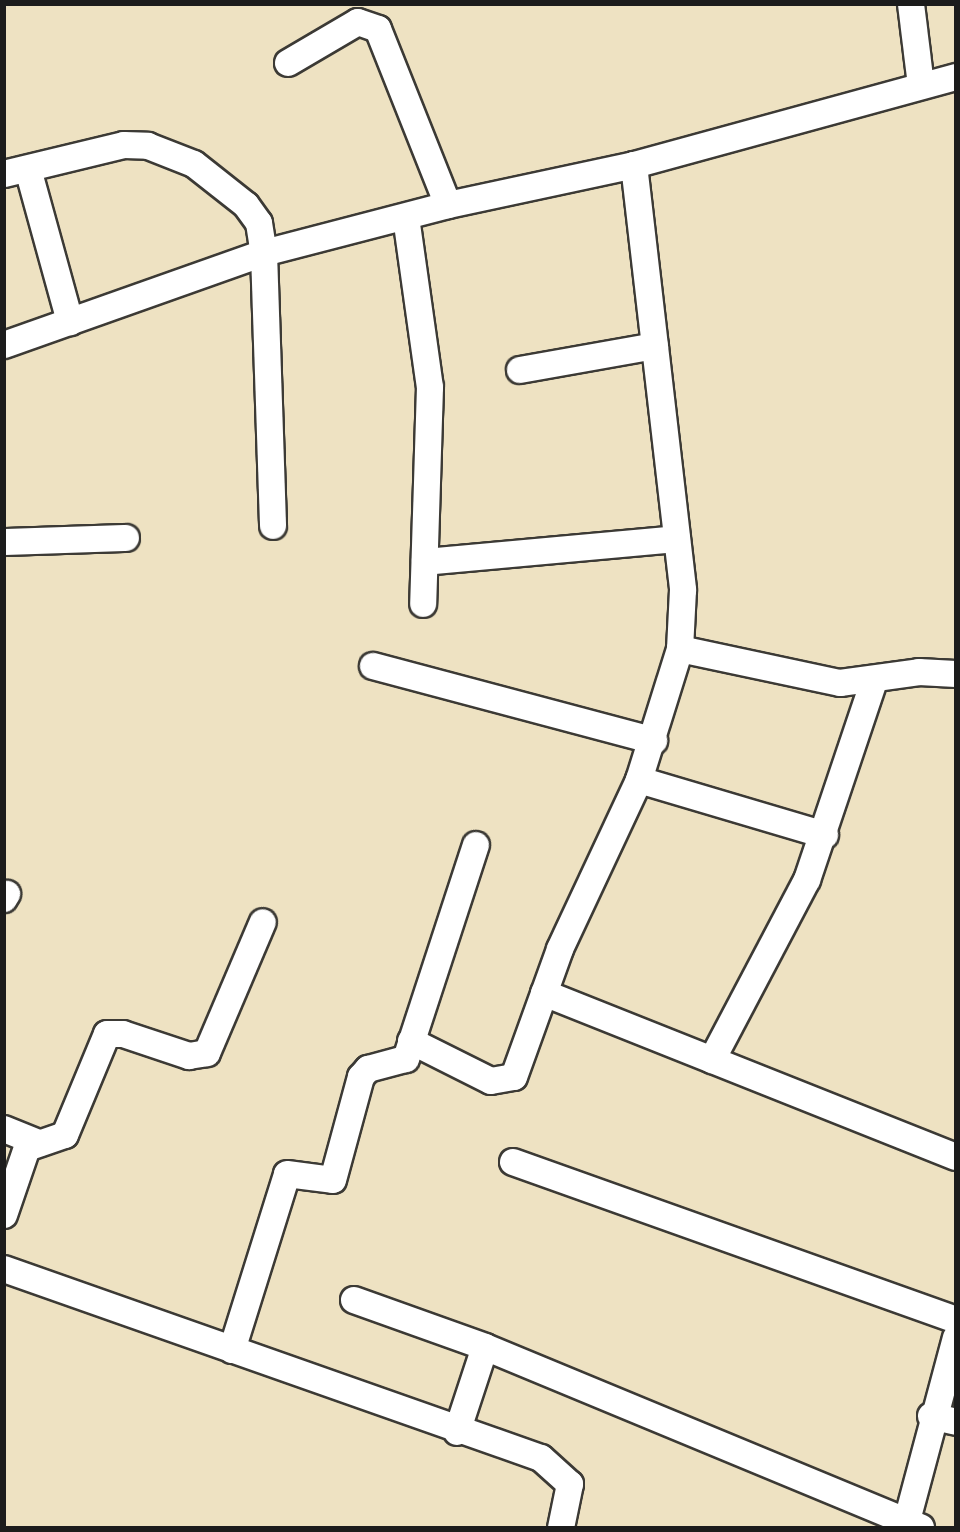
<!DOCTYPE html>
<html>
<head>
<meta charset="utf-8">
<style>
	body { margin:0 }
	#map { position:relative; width:960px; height:1532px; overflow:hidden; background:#eee2c2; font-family:"Playpen Sans",sans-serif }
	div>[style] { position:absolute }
	.roads { filter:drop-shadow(2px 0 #3c3a35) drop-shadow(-2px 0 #3c3a35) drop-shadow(0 2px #3c3a35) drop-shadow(0 -2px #3c3a35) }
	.street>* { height:26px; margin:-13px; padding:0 13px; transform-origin:13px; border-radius:13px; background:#fff }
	span { translate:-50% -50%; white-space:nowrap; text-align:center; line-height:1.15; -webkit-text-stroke:4.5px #fff; paint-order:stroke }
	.frame { position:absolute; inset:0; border:6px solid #1c1c1c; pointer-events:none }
</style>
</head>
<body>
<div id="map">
	<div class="roads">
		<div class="street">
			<div style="left:911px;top:4px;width:82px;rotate:83deg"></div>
			<div style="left:288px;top:63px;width:81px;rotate:-30.4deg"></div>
			<div style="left:358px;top:22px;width:21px;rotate:19deg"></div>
			<div style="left:378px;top:29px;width:189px;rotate:68.3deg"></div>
			<div style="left:634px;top:165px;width:428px;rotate:83.4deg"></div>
			<div style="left:683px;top:590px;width:59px;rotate:92.9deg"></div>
			<div style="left:680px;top:649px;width:164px;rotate:12deg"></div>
			<div style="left:840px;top:683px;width:80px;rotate:-7.9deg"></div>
			<div style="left:919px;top:672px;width:37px;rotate:3deg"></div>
			<div style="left:28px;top:169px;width:159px;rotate:74.6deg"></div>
			<div style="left:4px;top:174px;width:123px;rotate:-13.6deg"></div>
			<div style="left:124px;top:145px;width:24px;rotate:2deg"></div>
			<div style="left:148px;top:146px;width:49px;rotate:21.4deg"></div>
			<div style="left:194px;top:164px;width:66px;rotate:38.3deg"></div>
			<div style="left:246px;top:205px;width:22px;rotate:54deg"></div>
			<div style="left:259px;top:223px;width:30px;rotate:81deg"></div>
			<div style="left:264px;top:253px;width:273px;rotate:88.1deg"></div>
			<div style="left:406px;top:217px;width:172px;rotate:82deg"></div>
			<div style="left:430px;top:387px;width:217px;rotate:91.8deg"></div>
			<div style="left:4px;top:345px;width:276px;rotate:-19.5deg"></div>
			<div style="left:264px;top:253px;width:190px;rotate:-14.6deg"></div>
			<div style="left:448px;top:205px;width:190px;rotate:-12.1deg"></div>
			<div style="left:634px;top:165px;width:334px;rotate:-15.3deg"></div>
			<div style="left:520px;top:370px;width:137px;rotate:-10.1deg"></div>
			<div style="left:4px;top:542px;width:122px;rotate:-1.9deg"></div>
			<div style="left:425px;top:562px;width:253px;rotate:-5.2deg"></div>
			<div style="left:373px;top:666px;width:291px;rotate:14.9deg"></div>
			<div style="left:639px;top:780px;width:194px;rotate:16.5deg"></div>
			<div style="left:4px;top:899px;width:6px;rotate:-59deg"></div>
			<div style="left:544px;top:993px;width:443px;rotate:21.7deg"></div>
			<div style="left:411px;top:1041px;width:89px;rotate:26.6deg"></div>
			<div style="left:491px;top:1081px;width:23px;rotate:-10deg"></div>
			<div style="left:514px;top:1077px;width:136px;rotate:-70.2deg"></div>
			<div style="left:560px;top:949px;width:187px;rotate:-64.9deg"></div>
			<div style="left:639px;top:780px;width:137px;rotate:-72.6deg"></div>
			<div style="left:712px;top:1060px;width:204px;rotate:-62.2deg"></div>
			<div style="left:807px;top:880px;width:210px;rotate:-71.4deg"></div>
			<div style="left:4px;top:1129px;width:38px;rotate:22deg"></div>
			<div style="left:513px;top:1162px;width:470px;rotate:19.6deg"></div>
			<div style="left:4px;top:1215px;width:71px;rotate:-71.1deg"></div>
			<div style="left:27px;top:1148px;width:40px;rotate:-18.9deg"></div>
			<div style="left:65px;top:1135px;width:109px;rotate:-67.4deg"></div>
			<div style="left:107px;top:1034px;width:16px"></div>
			<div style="left:123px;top:1034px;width:70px;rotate:18.4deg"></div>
			<div style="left:189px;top:1056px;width:18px;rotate:-9deg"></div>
			<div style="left:207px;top:1053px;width:142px;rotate:-66.9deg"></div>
			<div style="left:4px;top:1269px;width:569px;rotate:19.39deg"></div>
			<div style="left:541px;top:1458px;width:39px;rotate:42deg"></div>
			<div style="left:570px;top:1484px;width:45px;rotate:101.6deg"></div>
			<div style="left:354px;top:1300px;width:139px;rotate:19.7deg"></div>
			<div style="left:485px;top:1347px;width:472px;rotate:22.5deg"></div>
			<div style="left:232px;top:1350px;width:184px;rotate:-72.6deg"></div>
			<div style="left:287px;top:1174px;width:46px;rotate:7.4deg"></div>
			<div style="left:333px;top:1180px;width:107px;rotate:-74.8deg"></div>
			<div style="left:361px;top:1077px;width:11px;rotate:-49deg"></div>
			<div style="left:368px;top:1069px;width:39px;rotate:-15deg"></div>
			<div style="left:406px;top:1059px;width:225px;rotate:-71.9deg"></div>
			<div style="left:931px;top:1416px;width:26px;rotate:13deg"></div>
			<div style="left:457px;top:1432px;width:89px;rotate:-71.8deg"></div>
			<div style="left:905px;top:1528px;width:197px;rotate:-75deg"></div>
		</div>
	</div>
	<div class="frame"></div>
</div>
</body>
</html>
